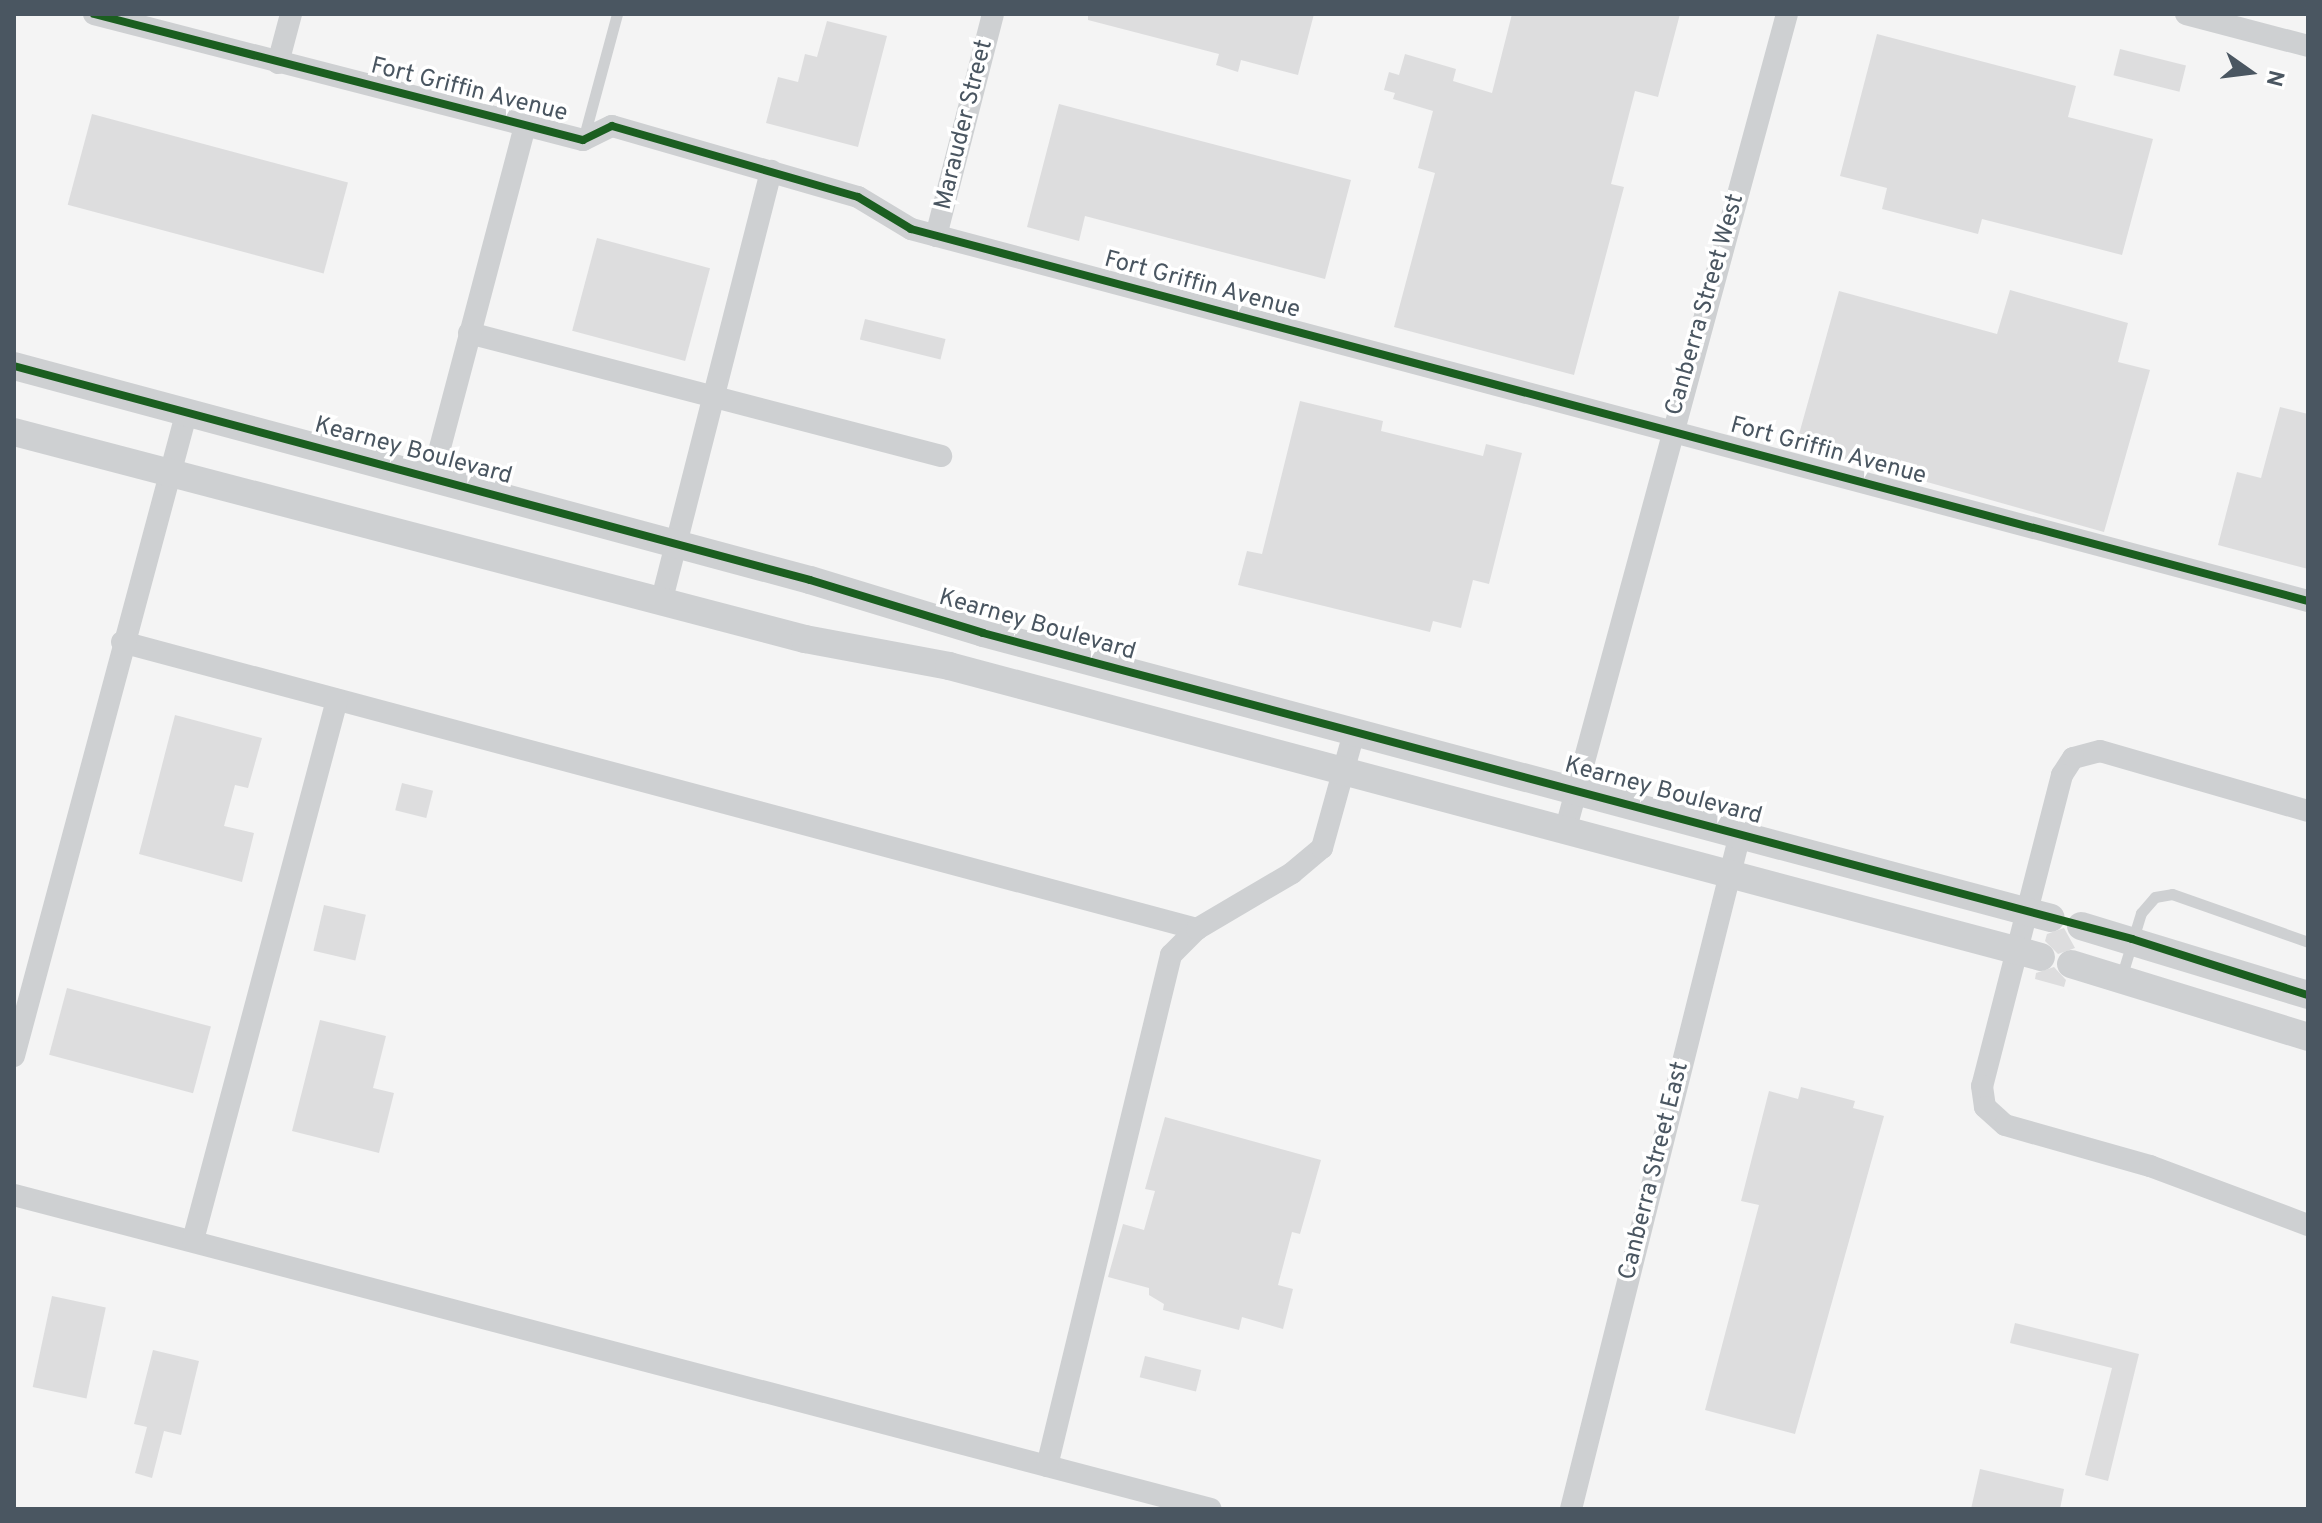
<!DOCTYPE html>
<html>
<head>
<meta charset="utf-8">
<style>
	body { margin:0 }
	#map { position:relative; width:2322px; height:1523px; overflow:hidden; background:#f4f4f4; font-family:Overpass,sans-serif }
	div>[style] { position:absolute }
	.building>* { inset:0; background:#ddddde; transform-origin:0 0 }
	.service>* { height:11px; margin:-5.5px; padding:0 5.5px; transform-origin:5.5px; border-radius:5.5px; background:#ced0d2 }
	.minor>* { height:22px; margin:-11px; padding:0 11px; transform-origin:11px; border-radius:11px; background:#ced0d2 }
	.tertiary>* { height:28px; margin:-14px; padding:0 14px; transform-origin:14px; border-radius:14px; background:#ced0d2 }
	.cycleway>* { height:8px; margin:-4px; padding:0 4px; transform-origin:4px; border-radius:4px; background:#1b5e20 }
	span { translate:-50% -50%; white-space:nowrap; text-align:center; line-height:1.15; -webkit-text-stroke:7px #fff; paint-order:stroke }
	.street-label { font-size:24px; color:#4a5661 }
	.frame { position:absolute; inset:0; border:16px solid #4a5661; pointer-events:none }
	.north { position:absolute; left:2210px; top:32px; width:80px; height:80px; -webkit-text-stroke:6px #fff; paint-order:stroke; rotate:104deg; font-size:22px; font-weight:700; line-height:32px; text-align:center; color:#4a5661 }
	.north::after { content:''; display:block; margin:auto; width:28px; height:36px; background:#4a5661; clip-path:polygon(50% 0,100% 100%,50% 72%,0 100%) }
</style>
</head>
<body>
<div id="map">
	<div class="building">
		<div style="clip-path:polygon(1088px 14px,1314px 14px,1298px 75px,1241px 60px,1238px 72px,1216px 65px,1219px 54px,1088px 20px)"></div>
		<div style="clip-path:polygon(1512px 14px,1680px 14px,1658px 97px,1635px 91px,1611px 184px,1624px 187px,1574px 375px,1394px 327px,1435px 173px,1418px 168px,1433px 111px,1393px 99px,1395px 93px,1384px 90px,1389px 72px,1399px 75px,1405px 54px,1456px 69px,1453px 81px,1492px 93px)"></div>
		<div style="clip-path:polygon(827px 21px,887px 36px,858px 147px,766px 123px,778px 77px,798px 82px,805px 54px,817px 57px)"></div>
		<div style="clip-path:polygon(1877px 34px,2076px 86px,2068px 117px,2153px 139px,2122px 255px,1982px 219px,1978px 234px,1882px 209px,1887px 188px,1840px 176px)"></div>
		<div style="left:2120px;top:49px;width:68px;height:27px;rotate:14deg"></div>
		<div style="clip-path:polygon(1059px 104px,1351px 180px,1325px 279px,1085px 216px,1079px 241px,1027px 227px)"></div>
		<div style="left:92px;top:114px;width:265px;height:94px;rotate:15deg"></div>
		<div style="left:597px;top:238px;width:117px;height:96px;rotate:15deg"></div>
		<div style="clip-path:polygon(2010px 290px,2128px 323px,2118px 362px,2150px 370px,2104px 532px,1796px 445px,1839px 291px,1997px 334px)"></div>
		<div style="left:865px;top:319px;width:83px;height:21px;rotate:14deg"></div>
		<div style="clip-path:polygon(1300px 401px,1383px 421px,1381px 431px,1483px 456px,1486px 444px,1522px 453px,1489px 584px,1473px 580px,1461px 628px,1433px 621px,1430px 632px,1238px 585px,1247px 551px,1262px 554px)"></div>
		<div style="clip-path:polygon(2280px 407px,2308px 414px,2308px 569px,2218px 545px,2237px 472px,2261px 478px)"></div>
		<div style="clip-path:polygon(175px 715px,262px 738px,248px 788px,235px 785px,224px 826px,254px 833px,242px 882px,139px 854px)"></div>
		<div style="left:402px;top:783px;width:32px;height:28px;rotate:14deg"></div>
		<div style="left:324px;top:905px;width:43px;height:47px;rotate:13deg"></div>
		<div style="clip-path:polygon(2064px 928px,2075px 948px,2058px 954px,2045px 941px,2047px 934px)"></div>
		<div style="clip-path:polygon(2054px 967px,2066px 980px,2064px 987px,2035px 979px,2036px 973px)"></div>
		<div style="left:67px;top:988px;width:149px;height:69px;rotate:15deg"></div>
		<div style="clip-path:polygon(320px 1020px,386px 1036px,373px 1088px,394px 1093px,379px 1153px,292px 1131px)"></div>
		<div style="clip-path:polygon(1801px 1087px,1855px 1101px,1853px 1108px,1884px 1116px,1795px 1434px,1705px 1410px,1759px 1205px,1741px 1201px,1769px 1091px,1798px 1099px)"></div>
		<div style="clip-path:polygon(1165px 1117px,1321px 1160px,1300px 1234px,1292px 1232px,1278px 1285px,1293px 1289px,1283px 1329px,1242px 1317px,1239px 1330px,1163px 1310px,1164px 1304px,1149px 1295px,1149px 1288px,1108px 1277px,1123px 1224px,1144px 1230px,1155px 1191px,1145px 1189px)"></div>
		<div style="left:52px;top:1296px;width:55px;height:93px;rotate:12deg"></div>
		<div style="clip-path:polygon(2015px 1323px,2139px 1354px,2108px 1481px,2085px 1475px,2112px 1368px,2010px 1343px)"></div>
		<div style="clip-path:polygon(153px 1350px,199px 1361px,181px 1435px,164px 1431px,152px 1478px,135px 1473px,147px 1427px,134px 1424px)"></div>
		<div style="left:1145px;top:1356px;width:58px;height:22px;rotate:14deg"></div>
		<div style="clip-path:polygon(1980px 1469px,2064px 1489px,2060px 1509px,1971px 1509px)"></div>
	</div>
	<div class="service">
		<div style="left:583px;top:140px;width:131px;rotate:-74.9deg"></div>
		<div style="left:2121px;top:978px;width:68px;rotate:-72.9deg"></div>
		<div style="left:2141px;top:913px;width:21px;rotate:-49deg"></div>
		<div style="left:2155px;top:897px;width:17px;rotate:-10deg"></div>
		<div style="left:2172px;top:894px;width:144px;rotate:19.4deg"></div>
	</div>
	<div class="minor">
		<div style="left:94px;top:14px;width:505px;rotate:14.45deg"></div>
		<div style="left:583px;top:140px;width:32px;rotate:-26deg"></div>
		<div style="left:612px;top:126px;width:256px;rotate:16.1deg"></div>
		<div style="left:858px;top:197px;width:62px;rotate:31.1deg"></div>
		<div style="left:911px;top:229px;width:1446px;rotate:14.91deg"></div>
		<div style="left:2186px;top:14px;width:126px;rotate:14.7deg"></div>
		<div style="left:278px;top:63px;width:51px;rotate:-75.1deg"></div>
		<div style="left:936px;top:236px;width:229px;rotate:-75.6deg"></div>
		<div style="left:469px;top:333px;width:488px;rotate:14.6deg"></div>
		<div style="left:432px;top:478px;width:364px;rotate:-75.2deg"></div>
		<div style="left:662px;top:599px;width:442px;rotate:-75.7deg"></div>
		<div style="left:122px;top:642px;width:1113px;rotate:14.95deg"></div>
		<div style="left:2308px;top:811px;width:216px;rotate:-163.9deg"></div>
		<div style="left:2100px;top:751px;width:28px;rotate:165deg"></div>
		<div style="left:2073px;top:758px;width:20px;rotate:123deg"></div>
		<div style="left:2062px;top:775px;width:321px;rotate:104.4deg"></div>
		<div style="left:1982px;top:1086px;width:21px;rotate:82deg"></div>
		<div style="left:1985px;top:1107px;width:27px;rotate:42deg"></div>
		<div style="left:2005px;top:1125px;width:151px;rotate:15.8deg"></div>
		<div style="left:2150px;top:1166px;width:169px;rotate:20.5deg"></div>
		<div style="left:1566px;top:828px;width:843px;rotate:-74.81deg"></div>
		<div style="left:14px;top:1056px;width:668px;rotate:-74.99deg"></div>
		<div style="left:14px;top:1195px;width:1237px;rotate:14.7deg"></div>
		<div style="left:193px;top:1240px;width:559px;rotate:-75.07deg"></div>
		<div style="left:1047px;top:1466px;width:526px;rotate:-76.36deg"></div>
		<div style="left:1171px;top:955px;width:37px;rotate:-45deg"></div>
		<div style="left:1197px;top:929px;width:110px;rotate:-30.5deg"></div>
		<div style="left:1292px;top:873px;width:39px;rotate:-40deg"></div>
		<div style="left:1322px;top:848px;width:119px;rotate:-74.5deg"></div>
		<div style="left:1571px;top:1509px;width:696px;rotate:-75.94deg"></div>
	</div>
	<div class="tertiary">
		<div style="left:14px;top:366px;width:824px;rotate:15.05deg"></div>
		<div style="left:810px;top:580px;width:181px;rotate:17deg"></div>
		<div style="left:983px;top:633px;width:1105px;rotate:14.94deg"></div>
		<div style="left:14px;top:432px;width:818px;rotate:14.67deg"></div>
		<div style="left:805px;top:639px;width:147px;rotate:10.6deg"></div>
		<div style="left:949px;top:666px;width:1130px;rotate:14.92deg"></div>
		<div style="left:2081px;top:926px;width:237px;rotate:16.9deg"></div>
		<div style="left:2071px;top:964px;width:248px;rotate:17.1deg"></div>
	</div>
	<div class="cycleway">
		<div style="left:94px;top:14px;width:505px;rotate:14.45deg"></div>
		<div style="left:583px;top:140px;width:32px;rotate:-26deg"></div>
		<div style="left:612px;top:126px;width:256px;rotate:16.1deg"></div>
		<div style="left:858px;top:197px;width:62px;rotate:31.1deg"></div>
		<div style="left:911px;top:229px;width:1446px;rotate:14.91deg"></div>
		<div style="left:14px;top:366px;width:824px;rotate:15.05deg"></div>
		<div style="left:810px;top:580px;width:181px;rotate:17deg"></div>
		<div style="left:983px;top:633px;width:1189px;rotate:14.91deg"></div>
		<div style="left:2132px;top:939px;width:185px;rotate:17.7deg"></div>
	</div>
	<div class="street-label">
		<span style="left:469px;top:91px;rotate:14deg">Fort Griffin Avenue</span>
		<span style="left:965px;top:125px;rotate:-76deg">Marauder Street</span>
		<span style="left:1202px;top:286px;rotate:15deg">Fort Griffin Avenue</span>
		<span style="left:1706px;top:305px;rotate:-74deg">Canberra Street West</span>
		<span style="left:413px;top:452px;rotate:15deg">Kearney Boulevard</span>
		<span style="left:1828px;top:452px;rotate:15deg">Fort Griffin Avenue</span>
		<span style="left:1037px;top:626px;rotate:16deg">Kearney Boulevard</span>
		<span style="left:1663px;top:792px;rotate:15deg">Kearney Boulevard</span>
		<span style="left:1655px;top:1171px;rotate:-76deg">Canberra Street East</span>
	</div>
	<div class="frame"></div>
	<div class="north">N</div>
</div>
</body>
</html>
